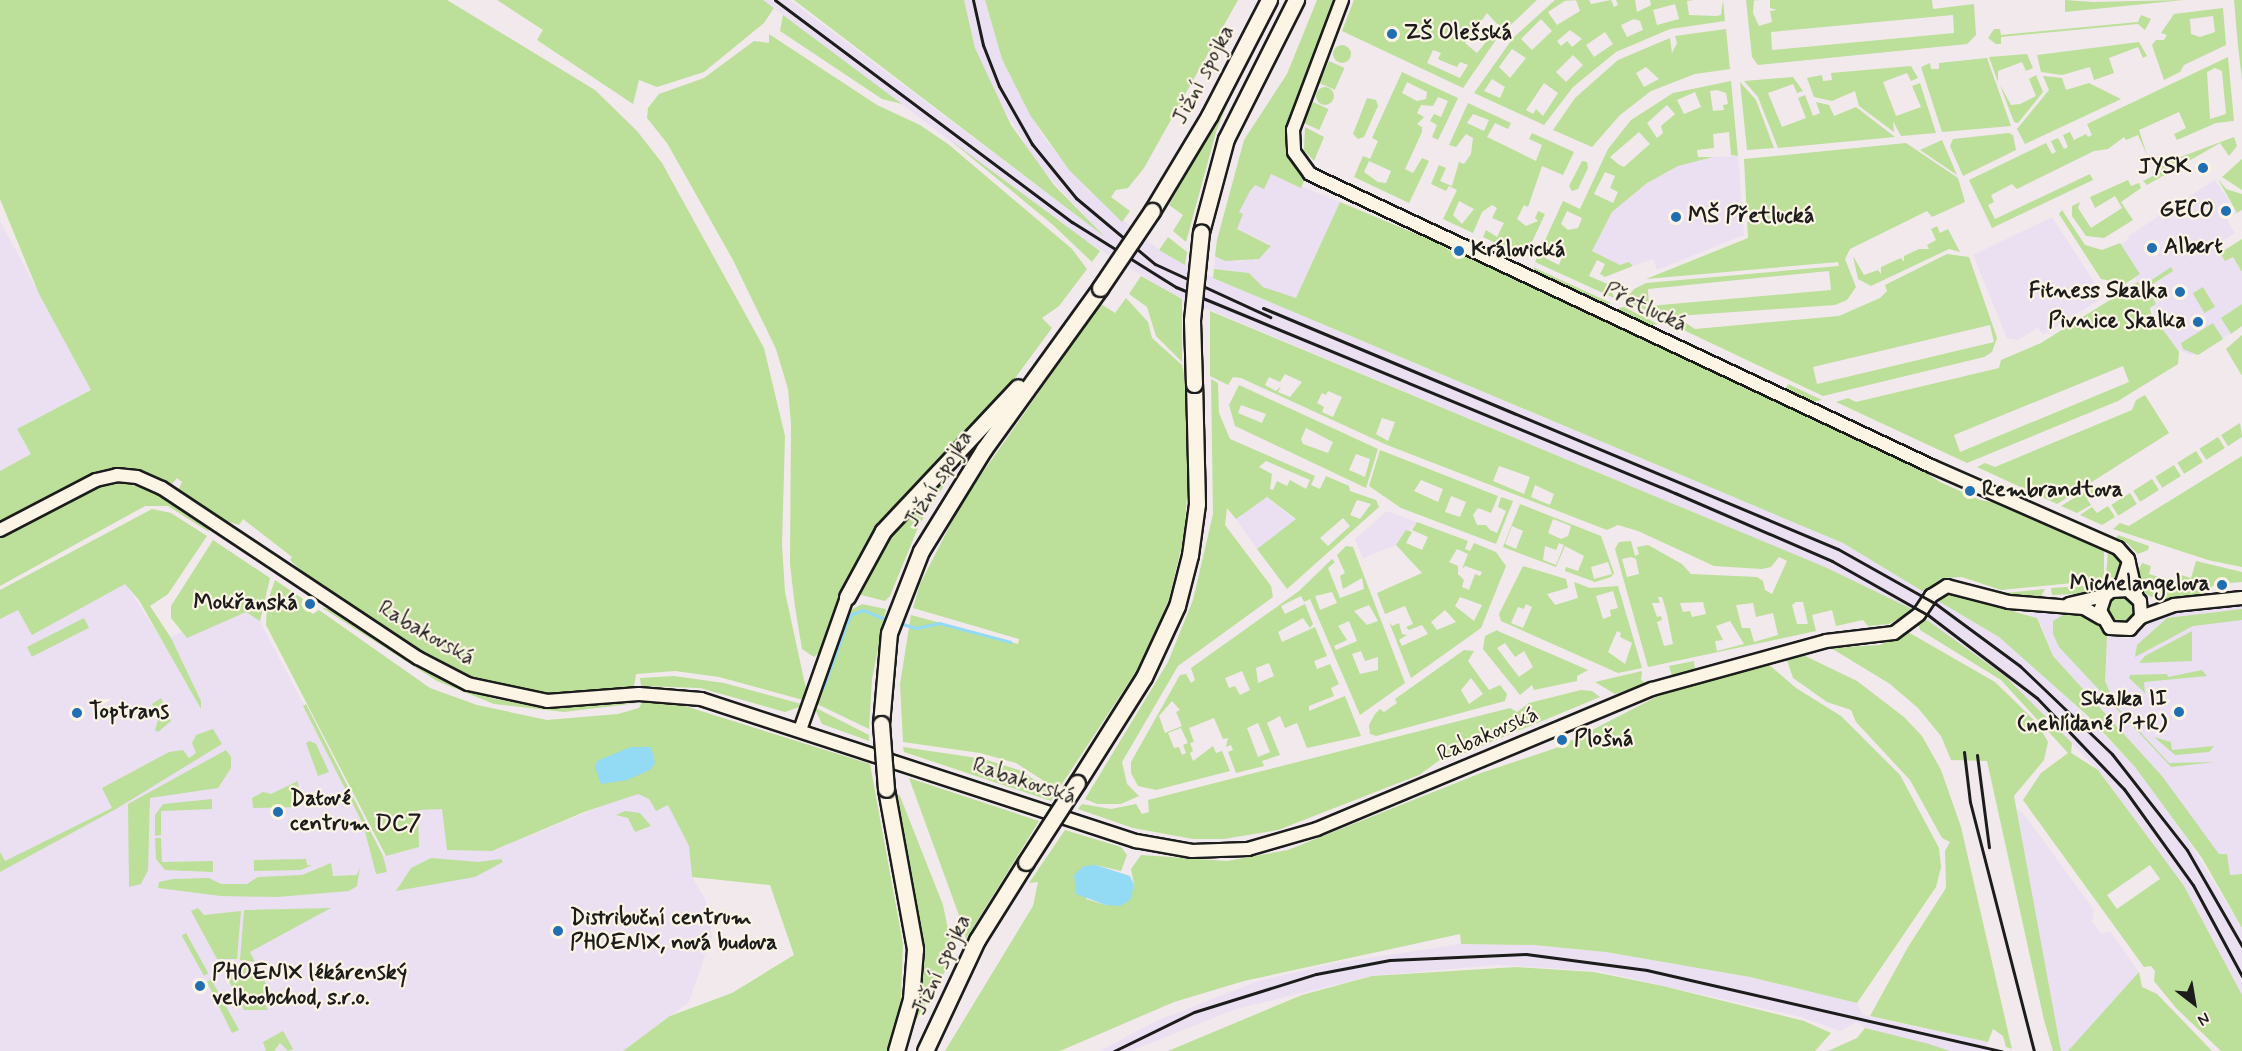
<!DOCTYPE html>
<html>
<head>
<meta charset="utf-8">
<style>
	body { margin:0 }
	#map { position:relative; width:2242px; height:1051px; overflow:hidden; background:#f2e9ec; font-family:Mynerve,sans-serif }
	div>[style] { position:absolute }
	.built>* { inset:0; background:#ebe0f1 }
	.green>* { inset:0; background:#bcdf99; transform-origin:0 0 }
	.round { border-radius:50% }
	.water>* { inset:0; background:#93daf5 }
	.stream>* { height:3px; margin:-1.5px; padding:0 1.5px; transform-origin:1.5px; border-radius:1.5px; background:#93daf5 }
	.roads { filter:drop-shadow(2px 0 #1c1c1c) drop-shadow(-2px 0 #1c1c1c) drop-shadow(0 2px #1c1c1c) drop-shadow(0 -2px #1c1c1c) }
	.secondary>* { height:12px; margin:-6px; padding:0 6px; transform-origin:6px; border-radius:6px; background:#fcf5e5 }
	.highway>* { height:15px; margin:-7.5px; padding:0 7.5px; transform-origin:7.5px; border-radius:7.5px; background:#fcf5e5 }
	.rail>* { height:3px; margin:-1.5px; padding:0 1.5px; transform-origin:1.5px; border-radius:1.5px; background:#1c1c1c }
	.bridges { filter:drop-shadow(2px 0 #1c1c1c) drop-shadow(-2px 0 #1c1c1c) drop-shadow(0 2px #1c1c1c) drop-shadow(0 -2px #1c1c1c) }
	.highway-bridge>* { height:15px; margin:-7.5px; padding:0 7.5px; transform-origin:7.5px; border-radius:7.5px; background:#fcf5e5 }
	.dots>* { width:16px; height:16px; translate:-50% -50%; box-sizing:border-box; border:3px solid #fcf5e5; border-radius:50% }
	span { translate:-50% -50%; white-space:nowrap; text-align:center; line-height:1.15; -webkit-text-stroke:4.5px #fcf5e5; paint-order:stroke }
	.poi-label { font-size:22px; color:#1c1c1c; font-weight:700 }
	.left { translate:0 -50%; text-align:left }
	.right { translate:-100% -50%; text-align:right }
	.street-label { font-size:22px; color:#1c1c1c }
	.north { position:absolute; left:2164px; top:973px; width:60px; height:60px; -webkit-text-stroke:4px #fcf5e5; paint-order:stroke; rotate:149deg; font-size:16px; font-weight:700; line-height:24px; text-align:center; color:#1c1c1c }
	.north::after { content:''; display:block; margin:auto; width:21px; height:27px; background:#1c1c1c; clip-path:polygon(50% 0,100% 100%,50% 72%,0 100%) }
</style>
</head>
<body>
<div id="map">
	<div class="built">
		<div style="clip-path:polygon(763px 0,790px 0,1100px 233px,1038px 165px,992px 89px,975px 48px,964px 0,985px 0,1002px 59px,1042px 135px,1086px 188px,1159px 250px,1223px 282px,1841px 542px,1940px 597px,1999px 637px,2050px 680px,2135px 767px,2175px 819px,2242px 928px,2242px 995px,2184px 886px,2098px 770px,2029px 701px,1940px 633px,1829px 569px,1172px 294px,1067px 229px)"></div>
		<div style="clip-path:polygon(1738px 156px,1744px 235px,1657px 270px,1653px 259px,1636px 265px,1620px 265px,1592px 251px,1612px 212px,1647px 183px,1678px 166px,1713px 157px)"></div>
		<div style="clip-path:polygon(1271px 174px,1340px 202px,1296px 298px,1263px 287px,1249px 273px,1214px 269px,1215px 256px,1239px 262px,1268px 252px,1270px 244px,1237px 229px,1233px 219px,1244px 192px)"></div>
		<div style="clip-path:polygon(2215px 180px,2237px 213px,2227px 220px,2235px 233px,2216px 245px,2225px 260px,2232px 256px,2242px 272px,2242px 326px,2198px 355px,2191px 355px,2174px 348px,2145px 296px,2118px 295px,2137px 282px,2135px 278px,2140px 274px,2121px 244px,2129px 239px,2128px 236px)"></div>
		<div style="clip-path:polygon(2052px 217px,2104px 297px,2043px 335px,2038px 328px,2018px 340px,2007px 338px,1973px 255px)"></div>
		<div style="clip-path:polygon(0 221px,91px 390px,17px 429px,31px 454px,0 471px)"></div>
		<div style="clip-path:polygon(1266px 497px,1296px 520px,1257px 549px,1236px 519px)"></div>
		<div style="clip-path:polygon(1387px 511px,1417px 522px,1396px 545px,1363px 558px,1355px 539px)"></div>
		<div style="clip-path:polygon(125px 583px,201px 700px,168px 639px,247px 597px,384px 856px,419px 847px,417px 810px,443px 809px,447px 850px,492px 851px,602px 806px,631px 743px,687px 825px,692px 877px,705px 899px,712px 936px,689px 1002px,623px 1051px,0 1051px,0 610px,21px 599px,38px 631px)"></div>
		<div style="clip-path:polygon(2242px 606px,2242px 874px,2230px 875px,2162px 776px,2053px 656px,2041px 625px,2028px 613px,2072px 613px,2096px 620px,2106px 633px,2127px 639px,2146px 621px,2179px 607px)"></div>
		<div style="clip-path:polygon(2015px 808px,2023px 813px,2094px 910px,2092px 921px,2101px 934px,2110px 931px,2139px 972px,2142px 987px,2157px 994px,2212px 1051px,2061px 1051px)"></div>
		<div style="clip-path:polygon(1461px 944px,1534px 945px,1606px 952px,1750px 977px,1857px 1003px,1863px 1015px,1988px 1042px,1986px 1051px,1950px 1051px,1865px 1028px,1857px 1022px,1840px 1031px,1801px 1017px,1599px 971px,1497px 965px,1372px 976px,1236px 1009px,1131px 1051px,1100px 1051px,1156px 1021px,1258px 981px,1335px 963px)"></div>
	</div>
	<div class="green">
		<div style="clip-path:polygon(0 0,447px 0,595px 90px,637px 131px,662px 163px,764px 348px,785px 436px,782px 545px,785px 592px,806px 689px,803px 700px,719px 677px,675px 671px,636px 674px,634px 687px,570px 694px,533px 693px,477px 680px,421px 652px,315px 583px,290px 560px,292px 557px,243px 519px,239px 525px,220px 519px,178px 491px,182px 482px,177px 478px,172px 484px,140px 469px,120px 467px,94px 472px,0 521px,0 471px,31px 454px,17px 429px,91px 390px,39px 294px,0 199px)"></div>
		<div style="clip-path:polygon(497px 0,763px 0,774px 8px,764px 23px,704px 72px,657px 87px,639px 80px,633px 104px,537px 40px,543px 30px)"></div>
		<div style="clip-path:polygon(794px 0,964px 0,975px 48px,1011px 125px,1054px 185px,1105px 237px)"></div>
		<div style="clip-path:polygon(985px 0,1238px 0,1144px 168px,1128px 188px,1116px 190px,1111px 197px,1130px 211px,1122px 222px,1070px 171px,1030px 115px,1002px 59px)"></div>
		<div style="clip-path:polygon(1317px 0,1337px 0,1291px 112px,1286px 139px,1293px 164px,1306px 176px,1301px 188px,1271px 174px,1264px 189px,1255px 185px,1250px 191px,1239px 212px,1243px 214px,1237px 229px,1271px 246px,1259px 259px,1225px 261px,1215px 256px,1217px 240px,1244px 140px,1287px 74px)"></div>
		<div style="clip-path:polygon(evenodd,1354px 0,1537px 0,1498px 37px,1463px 88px,1342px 31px,1354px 0,1487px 13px,1499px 26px,1477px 53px,1465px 43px,1487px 13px,1354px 0,1433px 50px,1441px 53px,1438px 59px,1442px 61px,1457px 67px,1460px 62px,1468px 65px,1460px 78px,1427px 63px,1433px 50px)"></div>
		<div style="clip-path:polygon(evenodd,1555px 0,1566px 0,1548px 12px,1557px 25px,1580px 11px,1576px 0,1589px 0,1591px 4px,1611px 0,1614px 7px,1618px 5px,1616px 0,1635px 0,1637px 12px,1651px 5px,1650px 0,1693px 0,1687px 1px,1689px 15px,1716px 16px,1721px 15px,1723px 0,1725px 21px,1670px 29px,1616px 52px,1573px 87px,1544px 125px,1474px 93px,1513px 38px,1555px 0,1675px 4px,1679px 19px,1657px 25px,1653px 10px,1675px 4px,1555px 0,1541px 19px,1552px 31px,1532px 50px,1521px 39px,1541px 19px,1555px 0,1634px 19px,1640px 21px,1643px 30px,1627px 37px,1621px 25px,1634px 19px,1555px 0,1570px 30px,1582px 39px,1572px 47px,1567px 41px,1561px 46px,1557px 41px,1570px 30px,1555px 0,1605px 32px,1613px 44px,1594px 57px,1586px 45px,1605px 32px,1555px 0,1512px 49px,1526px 58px,1510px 78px,1499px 67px,1512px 49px,1555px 0,1573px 55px,1583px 65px,1566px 82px,1556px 72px,1573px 55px,1555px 0,1492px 79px,1505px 87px,1500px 98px,1484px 91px,1492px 79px,1555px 0,1544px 83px,1558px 93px,1543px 116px,1536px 109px,1533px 114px,1526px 110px,1544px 83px)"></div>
		<div style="clip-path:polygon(evenodd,1746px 0,1754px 0,1753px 13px,1759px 26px,1772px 22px,1770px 11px,1777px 10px,1770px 8px,1770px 0,1932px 0,1933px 9px,1974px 4px,1976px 35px,1967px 44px,1758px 65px,1752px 57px,1746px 0,1953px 15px,1954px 33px,1772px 50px,1771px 32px,1953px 15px)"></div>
		<div style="clip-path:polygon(2065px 0,2093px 2px,2184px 0,2065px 12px)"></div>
		<div style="clip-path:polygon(2234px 0,2242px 0,2242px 80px,2238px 46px)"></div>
		<div style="clip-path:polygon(evenodd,2223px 8px,2226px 45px,2184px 65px,2180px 72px,2164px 80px,2152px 45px,2156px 40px,2164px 40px,2167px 35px,2161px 33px,2174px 14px,2223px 8px,2213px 16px,2215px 32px,2200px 37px,2191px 34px,2190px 19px,2213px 16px)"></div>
		<div style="clip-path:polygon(783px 15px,902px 104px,882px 99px,780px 31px)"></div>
		<div style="clip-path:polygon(2141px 15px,2151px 19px,2145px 30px,2138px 24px,2001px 37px,2001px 44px,1996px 44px,1988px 38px,1994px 29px,2000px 29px,2001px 35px,2138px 22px)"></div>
		<div style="clip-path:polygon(evenodd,1726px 29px,1730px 69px,1695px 74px,1651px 91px,1620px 115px,1592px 147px,1553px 130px,1575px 98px,1618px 60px,1670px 38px,1672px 53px,1677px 43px,1675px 36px,1726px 29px,1646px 67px,1659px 79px,1644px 87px,1636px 73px,1646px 67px)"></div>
		<div style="clip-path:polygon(769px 34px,877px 105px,920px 125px,948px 144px,1072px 249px,1087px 269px,1059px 306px,1042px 318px,1052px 328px,996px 404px,871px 537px,847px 580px,823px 648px,814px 657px,802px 649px,795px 607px,790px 564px,791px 424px,788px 389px,776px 349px,733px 260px,667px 143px,647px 118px,648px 108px,659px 94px,704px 78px,754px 41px,769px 43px)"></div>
		<div style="clip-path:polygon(2139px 42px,2147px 56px,2143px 58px,2138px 47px,2109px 58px,2114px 73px,2094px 80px,2090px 67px,2062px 75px,2041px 72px,2037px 55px)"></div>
		<div class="round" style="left:1333px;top:45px;width:18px;height:18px"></div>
		<div style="clip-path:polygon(2027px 54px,2033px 68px,2026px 71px,2022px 62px,1998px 71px,1998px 82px,1989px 57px)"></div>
		<div style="clip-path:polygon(evenodd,2228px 57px,2234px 121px,2216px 123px,2177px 140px,2174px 134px,2186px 128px,2179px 112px,2139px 130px,2147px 155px,2138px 135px,2126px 140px,2124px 137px,2108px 149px,2094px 151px,2017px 189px,2012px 184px,1991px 195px,1994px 202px,1988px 205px,1995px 219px,2090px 174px,2093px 180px,1992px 228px,1969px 180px,2046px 143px,2052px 154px,2056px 152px,2051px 141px,2058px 138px,2064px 149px,2068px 147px,2063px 135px,2070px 132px,2074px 140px,2086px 134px,2088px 137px,2092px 135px,2087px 124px,2228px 57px,2215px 68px,2222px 71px,2226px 114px,2210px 119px,2207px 72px,2215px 68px)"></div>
		<div style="clip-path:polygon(1987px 58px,2011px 126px,1942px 132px,1921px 67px,1930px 63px,1931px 69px,1939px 69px,1939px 63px)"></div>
		<div style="left:1329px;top:61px;width:17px;height:24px;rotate:24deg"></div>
		<div style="clip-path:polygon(1911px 66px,1918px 78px,1911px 81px,1907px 73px,1883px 82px,1896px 116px,1921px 107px,1912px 86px,1920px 83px,1936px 133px,1901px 136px,1893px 121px,1894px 132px,1859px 106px,1855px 91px,1832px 101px,1814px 97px,1807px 78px,1822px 75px,1823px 81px,1832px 80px,1831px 73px)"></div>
		<div style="clip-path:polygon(evenodd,1402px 72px,1458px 98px,1438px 140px,1432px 137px,1437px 125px,1430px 121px,1434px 114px,1441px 117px,1448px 101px,1438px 97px,1433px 106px,1421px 105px,1417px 113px,1424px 117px,1417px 124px,1422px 127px,1422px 132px,1405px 169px,1413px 173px,1422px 158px,1429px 161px,1409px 203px,1354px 177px,1363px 156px,1370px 159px,1378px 141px,1372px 138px,1402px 72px,1407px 82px,1427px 92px,1426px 99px,1417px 101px,1402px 93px,1407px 82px,1402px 72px,1369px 161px,1391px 171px,1386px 183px,1378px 182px,1364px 172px,1369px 161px)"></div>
		<div style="clip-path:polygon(2036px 75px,2043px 92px,2018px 123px,2014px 122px,2000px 85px,2011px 105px,2020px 104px,2036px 96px,2029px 79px)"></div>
		<div style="clip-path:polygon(2043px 76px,2062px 78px,2066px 90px,2089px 83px,2121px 99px,2025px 144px,2017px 129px,2049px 90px)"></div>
		<div style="clip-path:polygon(1793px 77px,1803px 91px,1797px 93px,1793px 84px,1768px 93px,1782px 127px,1806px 118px,1798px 98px,1805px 95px,1813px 116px,1820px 113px,1816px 102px,1829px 105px,1834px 116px,1856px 107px,1895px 137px,1778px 148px,1758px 97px,1744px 81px)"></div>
		<div style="clip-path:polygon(evenodd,1731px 81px,1738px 156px,1731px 155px,1729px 132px,1713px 134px,1714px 148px,1697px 150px,1698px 157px,1713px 157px,1678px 166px,1647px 183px,1612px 212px,1592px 251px,1620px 265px,1629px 262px,1633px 266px,1605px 277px,1600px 274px,1605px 264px,1597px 260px,1589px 276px,1610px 285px,1614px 298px,1535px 262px,1563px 201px,1580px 209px,1608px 149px,1631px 120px,1673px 93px,1731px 81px,1717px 90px,1726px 93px,1728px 104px,1723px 105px,1724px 110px,1713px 111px,1710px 91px,1717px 90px,1731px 81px,1695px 92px,1701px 107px,1684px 114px,1677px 100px,1695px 92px,1731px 81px,1667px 105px,1675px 114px,1661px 126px,1663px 133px,1657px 138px,1647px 123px,1667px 105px,1731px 81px,1639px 132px,1650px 144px,1624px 167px,1618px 164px,1610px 157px,1639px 132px,1731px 81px,1605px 172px,1615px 176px,1610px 188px,1618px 192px,1613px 203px,1594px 194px,1605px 172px,1731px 81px,1567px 211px,1582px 218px,1578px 228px,1568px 230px,1561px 224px,1567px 211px,1731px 81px,1550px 246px,1564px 252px,1559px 265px,1545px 258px,1550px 246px)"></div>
		<div style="clip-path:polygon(1740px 82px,1756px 100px,1774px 148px,1747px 150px)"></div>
		<div class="round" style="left:1316px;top:87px;width:18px;height:18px"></div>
		<div style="clip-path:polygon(1233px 90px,1216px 132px,1186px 242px,1173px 231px,1183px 215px,1169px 205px)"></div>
		<div style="clip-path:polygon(1367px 98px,1376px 100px,1378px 106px,1364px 137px,1358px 139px,1353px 134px)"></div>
		<div style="left:1313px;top:102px;width:17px;height:23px;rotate:24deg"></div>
		<div style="clip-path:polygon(evenodd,1468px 103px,1511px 123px,1508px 129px,1495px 123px,1487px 137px,1512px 149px,1536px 161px,1542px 145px,1529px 139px,1532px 133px,1574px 152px,1563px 175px,1542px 166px,1528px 207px,1524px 205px,1517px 219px,1526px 226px,1538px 221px,1535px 218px,1538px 211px,1545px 214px,1525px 257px,1483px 237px,1486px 230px,1497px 237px,1504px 223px,1492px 218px,1497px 208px,1492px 205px,1482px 212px,1473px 233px,1443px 219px,1457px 190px,1449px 186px,1446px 191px,1431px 184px,1439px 165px,1446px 168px,1440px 181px,1452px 186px,1459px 162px,1464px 164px,1471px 154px,1473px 138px,1466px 134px,1456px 147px,1449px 145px,1468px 103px,1473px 114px,1489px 120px,1484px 131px,1467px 123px,1473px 114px,1468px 103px,1459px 201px,1474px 209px,1462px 224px,1453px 215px,1459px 201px)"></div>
		<div style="clip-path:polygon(1305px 127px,1324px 137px,1314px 161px,1304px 150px)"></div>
		<div style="clip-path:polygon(2009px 133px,2013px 135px,2016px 150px,1963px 176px,1950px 146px,1953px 139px)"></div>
		<div style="clip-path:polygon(2234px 137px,2237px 146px,2229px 156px,2220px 143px,2147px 185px,2143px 181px,2162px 171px,2159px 165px)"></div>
		<div style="clip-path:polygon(950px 140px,1100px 251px,1092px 262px,1053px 225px)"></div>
		<div style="clip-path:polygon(1942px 140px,1957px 175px,1920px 150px)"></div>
		<div style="clip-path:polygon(evenodd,1906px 143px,1958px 178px,1965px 202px,1932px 217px,1927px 211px,1850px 249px,1845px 259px,1856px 287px,1847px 300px,1835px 305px,1663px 317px,1624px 301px,1634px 289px,1646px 283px,1839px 266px,1838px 262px,1646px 279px,1748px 238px,1744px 159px,1906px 143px,1829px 271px,1831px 290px,1649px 306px,1648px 289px,1829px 271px)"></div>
		<div style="clip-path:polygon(2242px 159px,2242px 190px,2222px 177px)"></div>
		<div style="clip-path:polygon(1582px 161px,1587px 162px,1588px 168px,1578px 189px,1572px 191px,1569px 186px)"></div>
		<div style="clip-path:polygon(2218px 179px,2226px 189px,2242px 194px,2242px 210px,2237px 213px)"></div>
		<div style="clip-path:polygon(2128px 180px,2131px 186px,2139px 183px,2141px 188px,2121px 202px,2133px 220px,2104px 238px,2086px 236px,2072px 216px,2072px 206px,2080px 202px,2078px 208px,2091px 228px,2122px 208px,2115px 196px,2095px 208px,2090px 197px)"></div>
		<div style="clip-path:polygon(1340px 202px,1438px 243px,1460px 257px,1463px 254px,1916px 466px,1940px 482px,1980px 500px,2002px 504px,2104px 549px,2104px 580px,2001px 590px,1962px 577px,1942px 578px,1924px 592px,1843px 543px,1213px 278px,1214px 269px,1249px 273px,1263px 287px,1296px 298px)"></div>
		<div style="clip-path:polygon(2062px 210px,2085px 245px,2102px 250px,2120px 243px,2140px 274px,2125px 284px,2101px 279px,2059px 214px)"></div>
		<div style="clip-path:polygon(1937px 226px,1940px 233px,1948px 229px,1960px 252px,1949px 249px,1871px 286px,1858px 279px,1853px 256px,1864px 275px,1878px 270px,1881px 274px,1881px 267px,1901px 258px,1904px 262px,1904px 256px,1919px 249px,1929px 249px,1927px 245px,1936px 240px,1931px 229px)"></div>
		<div style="clip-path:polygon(1168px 237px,1187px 252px,1185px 265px,1159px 250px)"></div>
		<div style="clip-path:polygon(2242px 239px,2242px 272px,2233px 257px,2225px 261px,2220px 253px)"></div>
		<div style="clip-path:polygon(evenodd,1947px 254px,1969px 257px,1997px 338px,1992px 352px,1984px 357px,1823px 396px,1675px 326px,1686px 323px,1695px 329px,1839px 316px,1880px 298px,1887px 291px,1885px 285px,1947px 254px,1990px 325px,1994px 342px,1817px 384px,1813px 367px,1990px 325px)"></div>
		<div style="clip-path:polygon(1533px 267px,1611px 303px,1601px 305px,1538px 275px)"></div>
		<div style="clip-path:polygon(2171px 267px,2173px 271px,2142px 291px,2124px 291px,2138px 282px,2141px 287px)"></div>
		<div style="clip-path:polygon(1141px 276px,1182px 299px,1182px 362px,1156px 336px,1147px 307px,1129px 294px)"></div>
		<div style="left:2203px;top:287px;width:23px;height:12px;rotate:59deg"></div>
		<div style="clip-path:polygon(evenodd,2118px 295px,2152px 296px,2156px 304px,2150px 308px,2151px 313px,2179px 352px,2178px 364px,2118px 401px,1967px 463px,1836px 402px,1848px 398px,1856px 402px,1999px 368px,2001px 360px,2041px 343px,2118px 295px,2123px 366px,2129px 382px,1960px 452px,1954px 435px,2123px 366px)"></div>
		<div style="clip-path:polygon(1126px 298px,1148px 322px,1152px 338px,1182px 365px,1185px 380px,1188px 482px,1184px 536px,1169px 599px,1141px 664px,1058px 790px,1016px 763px,980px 753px,903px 742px,900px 684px,911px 615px,1018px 644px,1019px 639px,913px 608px,920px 584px,962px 502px,1101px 304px,1115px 313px)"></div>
		<div style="clip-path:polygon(2242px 304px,2242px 326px,2231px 334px,2221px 318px)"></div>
		<div style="clip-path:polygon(1624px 307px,1658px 324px,1648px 326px,1622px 314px,1619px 308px)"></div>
		<div style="clip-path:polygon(evenodd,1210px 311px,1825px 567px,1914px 610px,1889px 624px,1868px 626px,1863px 620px,1836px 626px,1832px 610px,1812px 615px,1816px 631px,1648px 667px,1615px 549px,1619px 542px,1631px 541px,1635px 556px,1639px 554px,1637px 547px,1648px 545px,1682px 564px,1691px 574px,1757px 577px,1763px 581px,1765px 590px,1772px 594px,1787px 561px,1779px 557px,1771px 567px,1762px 569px,1714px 566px,1638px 531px,1618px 525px,1607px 530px,1387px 445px,1241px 378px,1233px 377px,1228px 385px,1210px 376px,1210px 311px,1285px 374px,1302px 382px,1290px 397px,1278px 392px,1281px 386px,1276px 391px,1265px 385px,1269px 377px,1280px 382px,1285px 374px,1210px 311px,1328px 391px,1342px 397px,1333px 417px,1322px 412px,1324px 407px,1317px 403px,1322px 393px,1326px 395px,1328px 391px,1210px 311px,1382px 418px,1395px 422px,1388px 441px,1376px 434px,1382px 418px,1210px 311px,1499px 466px,1530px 477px,1524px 494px,1493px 481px,1499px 466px,1210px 311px,1535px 485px,1554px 494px,1550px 505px,1531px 497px,1535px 485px,1210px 311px,1631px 557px,1636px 559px,1639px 574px,1627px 577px,1622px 559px,1631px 557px,1210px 311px,1658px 597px,1662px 597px,1667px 614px,1673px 644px,1664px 646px,1657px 622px,1662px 620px,1661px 616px,1657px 617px,1652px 603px,1660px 603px,1658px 597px,1210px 311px,1703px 602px,1706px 614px,1692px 617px,1690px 611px,1683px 612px,1680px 603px,1703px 602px,1210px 311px,1796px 602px,1803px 602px,1808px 624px,1797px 624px,1792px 605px,1796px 602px,1210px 311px,1753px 603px,1756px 617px,1773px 613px,1778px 635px,1754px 642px,1750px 628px,1742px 628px,1736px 605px,1753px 603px,1210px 311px,1730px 621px,1744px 644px,1717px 651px,1715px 641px,1723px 640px,1716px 626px,1730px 621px)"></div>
		<div style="clip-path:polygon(2213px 323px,2223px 339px,2198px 355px,2183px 349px,2181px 343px)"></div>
		<div style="clip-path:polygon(2242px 335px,2242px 376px,2226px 349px)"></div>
		<div style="clip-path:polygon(evenodd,1211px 379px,1218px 383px,1219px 413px,1230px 439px,1315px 476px,1311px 485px,1320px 489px,1326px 476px,1349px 486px,1350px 491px,1376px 500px,1379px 507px,1287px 589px,1257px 549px,1296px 519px,1267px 497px,1236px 519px,1227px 508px,1225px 525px,1271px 586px,1273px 597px,1178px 666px,1122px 762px,1127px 784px,1139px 796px,1121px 804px,1097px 804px,1085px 799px,1168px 662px,1193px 600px,1213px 514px,1211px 379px,1266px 461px,1310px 480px,1306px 489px,1290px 480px,1287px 486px,1277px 481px,1273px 490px,1270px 489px,1272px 474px,1259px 467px,1266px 461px,1211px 379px,1357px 500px,1371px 504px,1360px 519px,1350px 515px,1357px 500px,1211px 379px,1343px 518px,1350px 526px,1328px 546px,1320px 538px,1343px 518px)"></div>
		<div style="clip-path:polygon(1788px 384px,1822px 400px,1808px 402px,1785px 390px)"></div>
		<div style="clip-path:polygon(evenodd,1239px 385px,1378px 449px,1366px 488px,1235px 426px,1229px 405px,1239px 385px,1241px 405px,1266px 414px,1262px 423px,1238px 413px,1241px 405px,1239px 385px,1306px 428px,1333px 442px,1328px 453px,1303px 444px,1301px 439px,1306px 428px,1239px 385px,1356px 454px,1370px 459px,1365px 477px,1349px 470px,1356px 454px)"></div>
		<div style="clip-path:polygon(2145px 395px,2169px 433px,2057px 504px,1977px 467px,1985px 463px,1995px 467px,2132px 410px,2136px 400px)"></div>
		<div style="clip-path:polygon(2240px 423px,2242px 437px,2228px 446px,2221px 435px)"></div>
		<div style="left:2218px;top:437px;width:13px;height:22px;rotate:58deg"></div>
		<div style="clip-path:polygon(evenodd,1380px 450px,1498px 496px,1491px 513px,1478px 508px,1473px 515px,1477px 525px,1486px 525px,1490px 530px,1497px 533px,1506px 511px,1498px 507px,1501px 497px,1513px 501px,1496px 544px,1401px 508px,1369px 486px,1380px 450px,1421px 480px,1443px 489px,1438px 502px,1414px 491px,1421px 480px,1380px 450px,1451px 496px,1466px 502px,1460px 517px,1445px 512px,1451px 496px)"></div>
		<div style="left:2196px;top:451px;width:13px;height:22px;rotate:58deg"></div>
		<div style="clip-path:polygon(2242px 456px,2242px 567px,2208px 560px,2113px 529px,2120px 523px,2129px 526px)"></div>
		<div style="clip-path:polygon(958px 463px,919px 525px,890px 596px,885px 601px,861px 595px,857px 592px,874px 554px,908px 511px)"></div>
		<div style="left:2174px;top:465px;width:13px;height:22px;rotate:58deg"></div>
		<div style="left:2152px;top:479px;width:13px;height:22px;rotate:58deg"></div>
		<div style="clip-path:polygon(124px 483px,153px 491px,207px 525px,209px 532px,168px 506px,145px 506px,0 586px,0 538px,95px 488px)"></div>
		<div style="clip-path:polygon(2094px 486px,2098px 492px,2087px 499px,2091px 505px,2077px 513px,2061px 506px)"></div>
		<div style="left:2130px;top:493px;width:13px;height:22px;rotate:58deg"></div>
		<div style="clip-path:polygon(evenodd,1520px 504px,1601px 536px,1614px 573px,1611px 577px,1595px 582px,1565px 571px,1566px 567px,1578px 571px,1584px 556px,1565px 546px,1556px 567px,1503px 547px,1520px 504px,1553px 519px,1571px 526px,1568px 536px,1561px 539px,1548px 533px,1553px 519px,1520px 504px,1512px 526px,1523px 531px,1516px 549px,1505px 544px,1512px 526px,1520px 504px,1559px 543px,1564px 545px,1556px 565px,1543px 560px,1545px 546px,1556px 550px,1559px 543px,1520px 504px,1608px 562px,1612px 574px,1594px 579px,1591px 567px,1608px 562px)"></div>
		<div style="clip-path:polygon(2108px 506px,2115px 517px,2102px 525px,2080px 515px,2092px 507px,2097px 513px)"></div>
		<div style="clip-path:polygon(152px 509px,171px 513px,207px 536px,168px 594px,150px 606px,171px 638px,201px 701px,201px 709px,139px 600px,125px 584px,32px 635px,18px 610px,0 619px,0 590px)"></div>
		<div style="clip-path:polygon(evenodd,1417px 522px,1468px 541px,1465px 549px,1470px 551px,1474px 543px,1496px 552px,1506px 566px,1481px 628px,1411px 678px,1389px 622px,1392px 626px,1399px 623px,1402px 634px,1407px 635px,1399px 640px,1402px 646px,1428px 634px,1422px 625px,1409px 630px,1406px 627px,1413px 624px,1405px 606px,1385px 614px,1377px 593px,1422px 573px,1396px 545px,1406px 530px,1412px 532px,1406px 543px,1422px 550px,1428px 537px,1412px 530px,1417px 522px,1457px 549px,1468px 554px,1462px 569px,1465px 566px,1482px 572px,1480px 576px,1475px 574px,1469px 590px,1462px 587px,1464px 580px,1458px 574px,1458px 566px,1449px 562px,1457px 549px,1417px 522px,1460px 597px,1482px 605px,1474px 621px,1455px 606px,1460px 597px,1417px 522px,1445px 610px,1456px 622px,1437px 630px,1431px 622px,1445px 610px)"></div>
		<div style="clip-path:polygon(2118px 535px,2149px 546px,2148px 550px,2138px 554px,2127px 543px,2115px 540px)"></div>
		<div style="clip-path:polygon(213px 540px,270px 578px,260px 621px,246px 612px,187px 638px,171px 618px,171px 606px)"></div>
		<div style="clip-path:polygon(evenodd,1346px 546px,1353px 547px,1405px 683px,1360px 715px,1310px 599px,1304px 602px,1301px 596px,1281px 606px,1285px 614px,1305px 604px,1313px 624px,1310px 628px,1303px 618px,1278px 632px,1282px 642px,1315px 627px,1327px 656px,1314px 661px,1317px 669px,1330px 664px,1339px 684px,1331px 688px,1334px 696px,1309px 706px,1309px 711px,1345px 696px,1361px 736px,1307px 748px,1297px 723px,1285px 728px,1280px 716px,1267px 723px,1280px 755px,1262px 761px,1264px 766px,1236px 773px,1228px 752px,1233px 750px,1231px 745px,1226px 747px,1228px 738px,1223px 739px,1214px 718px,1189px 728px,1194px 742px,1190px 743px,1193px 751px,1190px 753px,1193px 761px,1213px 746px,1216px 753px,1222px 751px,1230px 771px,1156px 790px,1138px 786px,1131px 773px,1131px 762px,1180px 675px,1186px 674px,1191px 683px,1195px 680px,1191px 668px,1299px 591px,1332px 559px,1335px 562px,1328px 568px,1340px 598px,1364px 589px,1362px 578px,1343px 589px,1340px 576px,1345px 573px,1337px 555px,1346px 546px,1332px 592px,1337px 603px,1320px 610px,1315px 596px,1332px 592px,1346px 546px,1369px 605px,1378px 621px,1367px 625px,1354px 611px,1369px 605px,1346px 546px,1349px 621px,1357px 641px,1336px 650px,1334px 646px,1347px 640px,1338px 626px,1349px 621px,1346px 546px,1361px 651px,1365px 661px,1378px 657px,1378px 670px,1360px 674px,1352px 654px,1361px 651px,1346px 546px,1269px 663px,1274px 676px,1258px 683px,1256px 668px,1269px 663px,1346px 546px,1242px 671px,1250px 690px,1240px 695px,1235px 686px,1229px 688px,1225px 678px,1242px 671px,1346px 546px,1172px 701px,1180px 710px,1176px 712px,1182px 726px,1165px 733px,1159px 716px,1172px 701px,1346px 546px,1258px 723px,1270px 752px,1258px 757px,1247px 728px,1258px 723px,1346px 546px,1181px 728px,1188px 743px,1183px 745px,1186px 753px,1182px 755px,1179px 747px,1174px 748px,1168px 733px,1181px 728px)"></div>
		<div style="clip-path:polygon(2108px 551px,2121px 560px,2120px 579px,2106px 576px)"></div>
		<div style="clip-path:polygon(2196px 561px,2242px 572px,2242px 582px,2216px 584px,2195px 597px,2157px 600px,2141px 591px,2138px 571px,2142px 563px,2151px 566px,2149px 574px,2175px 582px,2178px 574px,2191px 578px)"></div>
		<div style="clip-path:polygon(evenodd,1523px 566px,1566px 579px,1568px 588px,1547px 594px,1555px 605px,1578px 598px,1574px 582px,1590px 588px,1618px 586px,1642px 668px,1618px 673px,1501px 621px,1499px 614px,1523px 566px,1613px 591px,1618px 608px,1610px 610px,1611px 616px,1603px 619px,1596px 596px,1613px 591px,1523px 566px,1526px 604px,1532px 607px,1523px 628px,1511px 623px,1518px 607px,1524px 609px,1526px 604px,1523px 566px,1617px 631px,1621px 633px,1620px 637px,1632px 643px,1625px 664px,1608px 652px,1617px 631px)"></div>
		<div style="clip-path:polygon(275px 580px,303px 599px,301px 605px,313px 614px,319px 610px,430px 688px,477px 705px,547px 720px,618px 714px,639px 708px,643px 700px,669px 701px,870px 764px,903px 944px,901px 999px,887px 1051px,623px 1051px,670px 1016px,732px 993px,794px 955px,770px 885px,692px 877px,689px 846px,668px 805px,656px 811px,649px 799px,638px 794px,584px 812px,492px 851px,447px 850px,442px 809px,418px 810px,419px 847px,386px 856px,266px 625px,267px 603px)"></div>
		<div style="clip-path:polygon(2112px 584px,2097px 593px,2052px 595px,2051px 588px)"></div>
		<div style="clip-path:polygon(2045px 589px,2040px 598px,1996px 594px)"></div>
		<div style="clip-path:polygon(1945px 592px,2037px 618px,2053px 656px,2162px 776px,2219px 854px,2227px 854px,2230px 875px,2242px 874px,2242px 928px,2202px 858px,2135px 767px,2088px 716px,1999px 637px,1935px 599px)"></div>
		<div class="round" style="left:2106px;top:595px;width:30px;height:30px"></div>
		<div style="clip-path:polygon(862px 604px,886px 609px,872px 679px,869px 729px,815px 703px,849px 611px)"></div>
		<div style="clip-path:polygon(321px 607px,338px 612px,438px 677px,491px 698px,541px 707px,638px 703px,564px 712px,494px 704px,437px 681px)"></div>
		<div style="clip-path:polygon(2242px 609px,2242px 620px,2193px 626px,2135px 657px,2137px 645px,2167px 618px)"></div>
		<div style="clip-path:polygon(2084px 612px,2095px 618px,2107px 636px,2105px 681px,2116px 706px,2169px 763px,2215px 762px,2171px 767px,2059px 647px,2053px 634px,2053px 621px,2065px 614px)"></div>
		<div style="clip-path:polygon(evenodd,1923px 617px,2006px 677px,2072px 743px,2071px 753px,2098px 770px,2159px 852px,2184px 886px,2242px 995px,2242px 1051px,2221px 1051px,2176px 1008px,2154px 981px,2155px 971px,2151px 966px,2144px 967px,2023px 800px,2041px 773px,2068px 753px,2001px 680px,1920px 630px,1918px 623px,1923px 617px,2150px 865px,2160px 879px,2117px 909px,2107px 895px,2150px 865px)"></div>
		<div style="left:84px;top:618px;width:11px;height:64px;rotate:63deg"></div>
		<div style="clip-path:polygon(evenodd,1497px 630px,1498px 631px,1588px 670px,1577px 676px,1577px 681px,1534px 690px,1532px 685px,1520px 695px,1483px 649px,1485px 636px,1497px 630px,1505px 643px,1515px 657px,1524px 651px,1533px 667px,1519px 677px,1497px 648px,1505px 643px)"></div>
		<div style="clip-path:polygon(2192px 631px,2192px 661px,2139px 663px,2145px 656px)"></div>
		<div style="clip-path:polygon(1908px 632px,1995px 682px,2037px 723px,2048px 742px,2044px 760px,2014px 796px,2061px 1051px,2053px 1051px,2044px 1020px,1987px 761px,1951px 760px,1941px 736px,1918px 708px,1890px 684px,1831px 648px,1880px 645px)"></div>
		<div style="clip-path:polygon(evenodd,1464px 650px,1474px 651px,1468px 661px,1489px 690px,1500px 685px,1507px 694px,1505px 701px,1376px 736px,1370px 734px,1369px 725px,1375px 714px,1380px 709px,1384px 712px,1397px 703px,1395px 699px,1464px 650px,1471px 678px,1483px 694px,1469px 704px,1461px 690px,1471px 678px)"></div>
		<div style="clip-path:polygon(1801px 654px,1857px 681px,1904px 717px,1922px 736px,1941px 770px,1961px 827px,2012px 1049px,2006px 1047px,2003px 1036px,1993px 1029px,1988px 1042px,1870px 1016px,1908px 947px,1946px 888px,1945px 851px,1950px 842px,1942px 838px,1910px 780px,1856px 722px,1851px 710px,1827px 702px,1793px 678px,1787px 660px)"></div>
		<div style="clip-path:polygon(1694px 661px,1695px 670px,1672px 676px,1669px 666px)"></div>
		<div style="clip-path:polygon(1767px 663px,1796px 688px,1841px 716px,1900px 775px,1939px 848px,1941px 867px,1936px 887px,1857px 1003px,1750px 977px,1606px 952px,1534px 945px,1461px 944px,1460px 934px,1244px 981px,1174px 1002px,1060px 1051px,945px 1051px,1033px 906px,1038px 882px,1029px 883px,1065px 830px,1121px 847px,1127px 855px,1121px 871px,1096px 865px,1086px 899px,1106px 905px,1129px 900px,1134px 885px,1131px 869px,1141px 855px,1227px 861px,1288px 850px,1481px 773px,1559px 747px,1662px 694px)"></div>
		<div style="clip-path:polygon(2202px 670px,2207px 676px,2144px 682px,2145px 693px,2129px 678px,2130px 675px,2167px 674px,2168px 677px)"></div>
		<div style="clip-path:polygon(1642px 671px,1641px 680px,1647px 684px,1615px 694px,1595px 682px)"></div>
		<div style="clip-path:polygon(674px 676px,724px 683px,805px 705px,785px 712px,700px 688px,641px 686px,640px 678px)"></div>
		<div style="clip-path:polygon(1581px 690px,1592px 691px,1600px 697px,1450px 759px,1447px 755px,1419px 775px,1278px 830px,1224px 839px,1193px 839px,1133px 828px,1078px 809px,1082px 804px,1111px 809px,1136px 804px,1142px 814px,1149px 812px,1148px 800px,1510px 708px,1517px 712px,1529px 703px)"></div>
		<div style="clip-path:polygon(161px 698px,171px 721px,158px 732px,155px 730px,159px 717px,152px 704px)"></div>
		<div style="clip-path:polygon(306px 704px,383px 856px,387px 872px,376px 874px,363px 824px,303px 706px)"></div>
		<div style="clip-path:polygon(814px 707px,869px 735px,869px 741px,822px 724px)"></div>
		<div style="clip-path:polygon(213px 729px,222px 744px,116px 809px,0 872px,0 852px,5px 861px,112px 808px,102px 788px,169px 752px,183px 750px,189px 758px,196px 753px,192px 743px,196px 735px)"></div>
		<div style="clip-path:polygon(2154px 737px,2171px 742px,2172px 750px,2214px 746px,2209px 752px,2175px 755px)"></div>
		<div style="clip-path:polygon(310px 741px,316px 744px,329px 772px,318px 776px,306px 743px)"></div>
		<div style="clip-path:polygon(903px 747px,984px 759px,1019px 770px,1056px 793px,1051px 801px,904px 752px)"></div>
		<div style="clip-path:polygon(226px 750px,231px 757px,231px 768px,218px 788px,150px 798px,148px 870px,141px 884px,129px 887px,128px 804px)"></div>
		<div style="clip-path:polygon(909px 778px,1039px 821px,966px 939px,960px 918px)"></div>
		<div style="clip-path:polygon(298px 781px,299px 807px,253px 808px,252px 798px,263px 792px,271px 794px)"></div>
		<div style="clip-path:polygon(894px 792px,900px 796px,943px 905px,950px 939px,950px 963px,912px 1027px,921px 976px,920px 924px)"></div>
		<div style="clip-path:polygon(212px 799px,212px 809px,161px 811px,161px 835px,155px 836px,155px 815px,163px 804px)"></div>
		<div style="clip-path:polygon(625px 811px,640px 813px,651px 826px,635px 832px,628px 818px,616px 815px)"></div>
		<div style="clip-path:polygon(155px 838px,161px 838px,162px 862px,213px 861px,213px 872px,165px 870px,156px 859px)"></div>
		<div style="clip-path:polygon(431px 858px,478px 862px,501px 859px,503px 862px,475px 877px,396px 891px,411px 868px)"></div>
		<div style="clip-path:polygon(306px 859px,307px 865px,312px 865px,301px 870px,254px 871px,254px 860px)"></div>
		<div style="clip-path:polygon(331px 863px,333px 876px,357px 875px,360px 867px,357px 886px,349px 891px,277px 897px,221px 896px,158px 888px,159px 882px,173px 879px,209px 878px,221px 884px,247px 884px,258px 877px,302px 875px)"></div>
		<div style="clip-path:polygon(198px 908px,204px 915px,241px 911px,237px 959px,217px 959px,191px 911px)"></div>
		<div style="clip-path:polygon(331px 908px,250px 952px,255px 962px,240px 960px,244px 910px)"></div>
		<div style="left:186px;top:933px;width:46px;height:5px;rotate:61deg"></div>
		<div style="clip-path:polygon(222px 961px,258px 969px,273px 997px,264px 1002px,268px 1010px,244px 1010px,219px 962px)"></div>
		<div style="clip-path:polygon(1516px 967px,1594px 972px,1663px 986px,1804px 1021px,1831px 1033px,1815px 1051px,1168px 1051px,1302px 995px,1372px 976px)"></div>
		<div style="clip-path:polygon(2139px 972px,2142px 987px,2157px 994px,2212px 1051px,2068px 1051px)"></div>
		<div style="clip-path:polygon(211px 979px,239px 1030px,232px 1033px,207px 982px)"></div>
		<div style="clip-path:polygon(1865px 1028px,1929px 1044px,1950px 1051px,1828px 1051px,1857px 1038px)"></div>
		<div style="clip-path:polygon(283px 1031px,293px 1049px,288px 1051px,280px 1043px,274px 1051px,266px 1051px,263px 1042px)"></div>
	</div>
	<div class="water">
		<div style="clip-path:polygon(631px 747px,651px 747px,655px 763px,650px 770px,627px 780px,601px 784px,595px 768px,597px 761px)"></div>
		<div style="clip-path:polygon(1096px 865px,1130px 876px,1134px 885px,1130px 900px,1120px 906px,1106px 905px,1076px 894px,1074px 875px,1084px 866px)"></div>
	</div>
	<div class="stream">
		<div style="left:899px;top:623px;width:18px;rotate:16deg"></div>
		<div style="left:916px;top:628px;width:24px;rotate:-12deg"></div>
		<div style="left:939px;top:623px;width:74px;rotate:14.8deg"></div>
		<div style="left:823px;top:688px;width:78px;rotate:-69.7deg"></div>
		<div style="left:850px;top:615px;width:14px;rotate:-21deg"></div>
		<div style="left:863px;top:610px;width:29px;rotate:22deg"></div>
	</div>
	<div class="roads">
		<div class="secondary">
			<div style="left:1342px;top:0;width:139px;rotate:110.7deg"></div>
			<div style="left:1293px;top:130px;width:22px;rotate:87deg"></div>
			<div style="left:1294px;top:152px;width:27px;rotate:54deg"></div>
			<div style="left:1310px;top:174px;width:686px;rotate:25.18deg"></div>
			<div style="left:1931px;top:466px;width:204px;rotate:23.7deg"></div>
			<div style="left:2118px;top:548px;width:15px;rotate:48deg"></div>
			<div style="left:2128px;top:559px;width:39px;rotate:77deg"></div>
			<div style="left:0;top:530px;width:108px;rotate:-27.5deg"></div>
			<div style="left:96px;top:480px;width:22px;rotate:-13deg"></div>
			<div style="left:117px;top:475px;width:20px;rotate:6deg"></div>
			<div style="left:137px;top:477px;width:27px;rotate:24deg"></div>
			<div style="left:162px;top:488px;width:307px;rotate:33.6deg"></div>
			<div style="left:418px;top:658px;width:56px;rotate:27.5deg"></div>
			<div style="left:468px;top:684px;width:81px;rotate:12.1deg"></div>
			<div style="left:547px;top:701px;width:92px;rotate:-4.4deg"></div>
			<div style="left:639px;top:694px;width:62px;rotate:4.6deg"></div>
			<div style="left:701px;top:699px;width:458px;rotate:18.1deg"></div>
			<div style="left:1136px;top:841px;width:57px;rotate:10.1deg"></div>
			<div style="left:1192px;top:851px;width:56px;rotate:-2deg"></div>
			<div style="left:1248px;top:849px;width:72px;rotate:-16.2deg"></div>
			<div style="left:1317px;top:829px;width:363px;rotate:-22.7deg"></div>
			<div style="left:1652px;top:689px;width:180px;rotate:-15.4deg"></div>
			<div style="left:1826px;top:641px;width:68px;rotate:-6.7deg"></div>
			<div style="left:1894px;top:633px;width:31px;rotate:-37deg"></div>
			<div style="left:1919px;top:614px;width:22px;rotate:-56deg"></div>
			<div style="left:1931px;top:596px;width:19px;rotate:-32deg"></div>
			<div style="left:1947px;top:586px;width:64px;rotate:14.5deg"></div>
			<div style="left:2009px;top:602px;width:75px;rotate:4.6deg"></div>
			<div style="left:2084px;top:608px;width:20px;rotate:30deg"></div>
			<div style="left:2111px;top:591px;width:17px;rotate:-3deg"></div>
			<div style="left:2128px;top:590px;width:16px;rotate:43deg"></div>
			<div style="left:2140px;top:601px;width:16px;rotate:86deg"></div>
			<div style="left:2141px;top:617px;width:16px;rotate:133deg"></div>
			<div style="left:2130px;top:629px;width:20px;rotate:-177deg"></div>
			<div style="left:2110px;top:628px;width:20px;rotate:-120deg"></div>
			<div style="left:2100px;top:611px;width:16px;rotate:-72deg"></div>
			<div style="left:2105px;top:596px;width:8px;rotate:-40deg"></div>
			<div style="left:2111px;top:591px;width:8px;rotate:-30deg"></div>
			<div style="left:2118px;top:587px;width:6px;rotate:-45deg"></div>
			<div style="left:2122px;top:583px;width:22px;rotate:-72deg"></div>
			<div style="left:2069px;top:604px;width:37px;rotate:-13deg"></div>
			<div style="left:2141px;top:617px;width:35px;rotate:-20deg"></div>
			<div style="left:2174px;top:605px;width:68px;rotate:-5.9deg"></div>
			<div style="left:800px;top:730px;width:141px;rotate:-70.5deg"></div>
		</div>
		<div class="highway">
			<div style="left:1152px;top:211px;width:111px;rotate:-59deg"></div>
			<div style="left:1209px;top:116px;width:131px;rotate:-62.7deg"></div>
			<div style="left:1201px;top:232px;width:96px;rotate:-75deg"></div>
			<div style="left:1226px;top:139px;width:156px;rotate:-63.3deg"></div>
			<div style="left:847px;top:597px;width:75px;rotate:-61.4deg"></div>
			<div style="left:883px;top:531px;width:197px;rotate:-46.8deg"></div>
			<div style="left:881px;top:724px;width:91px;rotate:-85deg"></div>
			<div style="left:889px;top:633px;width:88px;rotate:-68.7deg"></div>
			<div style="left:921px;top:551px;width:120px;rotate:-58.3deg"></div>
			<div style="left:984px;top:449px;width:198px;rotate:-54.2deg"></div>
			<div style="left:1077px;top:783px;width:125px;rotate:-57.7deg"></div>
			<div style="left:1144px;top:677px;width:78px;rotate:-65.1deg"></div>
			<div style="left:1177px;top:606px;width:53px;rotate:-75.7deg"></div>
			<div style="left:1190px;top:555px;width:51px;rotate:-82.2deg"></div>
			<div style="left:1197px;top:504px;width:120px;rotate:-91.4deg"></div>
			<div style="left:886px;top:789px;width:163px;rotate:79.7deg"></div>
			<div style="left:915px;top:949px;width:50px;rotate:94.6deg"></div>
			<div style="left:911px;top:999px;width:54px;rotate:106.1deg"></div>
			<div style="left:925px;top:1051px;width:123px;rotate:-64.9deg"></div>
			<div style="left:977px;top:940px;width:92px;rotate:-57.9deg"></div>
		</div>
	</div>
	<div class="rail">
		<div style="left:775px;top:0;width:371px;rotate:36.8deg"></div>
		<div style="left:1072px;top:222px;width:123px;rotate:32deg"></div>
		<div style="left:1176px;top:287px;width:540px;rotate:22.43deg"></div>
		<div style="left:1675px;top:493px;width:171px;rotate:23.4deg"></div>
		<div style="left:1832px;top:561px;width:110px;rotate:29.4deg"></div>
		<div style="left:1928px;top:615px;width:137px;rotate:37.3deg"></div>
		<div style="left:2037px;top:698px;width:126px;rotate:46.3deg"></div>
		<div style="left:2124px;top:789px;width:118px;rotate:54.3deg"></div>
		<div style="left:2193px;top:885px;width:103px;rotate:61.7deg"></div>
		<div style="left:973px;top:0;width:46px;rotate:77.5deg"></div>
		<div style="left:983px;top:45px;width:44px;rotate:68.7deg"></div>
		<div style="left:999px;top:86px;width:67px;rotate:60.4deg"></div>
		<div style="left:1032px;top:144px;width:70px;rotate:50.8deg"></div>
		<div style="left:1076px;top:198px;width:103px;rotate:39.9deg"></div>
		<div style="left:1155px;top:264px;width:127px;rotate:24.7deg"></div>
		<div style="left:1263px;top:308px;width:623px;rotate:22.74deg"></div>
		<div style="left:1838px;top:549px;width:112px;rotate:29.3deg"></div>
		<div style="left:1936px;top:604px;width:104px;rotate:36.4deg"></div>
		<div style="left:2020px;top:666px;width:127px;rotate:43.7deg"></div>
		<div style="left:2112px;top:754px;width:122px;rotate:52deg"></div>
		<div style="left:2187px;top:850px;width:111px;rotate:60.2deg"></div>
		<div style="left:1964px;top:752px;width:50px;rotate:83.2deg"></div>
		<div style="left:1970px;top:802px;width:257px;rotate:75.6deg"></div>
		<div style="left:1977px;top:755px;width:93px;rotate:82.6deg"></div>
		<div style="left:1114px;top:1051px;width:89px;rotate:-26deg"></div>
		<div style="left:1194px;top:1012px;width:128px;rotate:-17.3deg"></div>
		<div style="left:1316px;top:974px;width:75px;rotate:-10.7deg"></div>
		<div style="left:1390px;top:960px;width:136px;rotate:-2.5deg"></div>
		<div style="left:1526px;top:954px;width:122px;rotate:7.5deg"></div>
		<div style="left:1647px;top:970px;width:364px;rotate:12.9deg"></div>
	</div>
	<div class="bridges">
		<div class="highway-bridge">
			<div style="left:1100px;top:288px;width:93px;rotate:-56deg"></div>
			<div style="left:1194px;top:384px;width:64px;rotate:-91.8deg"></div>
			<div style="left:1192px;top:320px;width:88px;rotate:-84.2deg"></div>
			<div style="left:881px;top:724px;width:65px;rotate:85.6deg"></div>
			<div style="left:1026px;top:862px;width:94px;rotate:-57.2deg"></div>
		</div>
	</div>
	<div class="dots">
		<div style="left:1392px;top:34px;background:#1f6fb2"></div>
		<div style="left:2203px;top:168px;background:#1f6fb2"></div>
		<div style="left:2226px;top:211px;background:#1f6fb2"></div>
		<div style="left:1676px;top:217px;background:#1f6fb2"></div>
		<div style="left:2152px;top:248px;background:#1f6fb2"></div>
		<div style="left:1459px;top:251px;background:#1f6fb2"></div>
		<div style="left:2180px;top:292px;background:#1f6fb2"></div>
		<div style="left:2198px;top:322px;background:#1f6fb2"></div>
		<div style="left:1970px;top:491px;background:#1f6fb2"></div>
		<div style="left:2222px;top:585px;background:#1f6fb2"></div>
		<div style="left:310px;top:604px;background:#1f6fb2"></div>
		<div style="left:2179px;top:712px;background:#1f6fb2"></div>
		<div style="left:77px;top:713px;background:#1f6fb2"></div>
		<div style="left:1562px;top:740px;background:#1f6fb2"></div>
		<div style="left:278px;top:812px;background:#1f6fb2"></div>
		<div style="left:558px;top:931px;background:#1f6fb2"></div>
		<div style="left:200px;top:986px;background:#1f6fb2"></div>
	</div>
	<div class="poi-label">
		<span class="left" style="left:1404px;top:34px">ZŠ Olešská</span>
		<span class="right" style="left:2191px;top:168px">JYSK</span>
		<span class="right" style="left:2214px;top:211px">GECO</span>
		<span class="left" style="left:1688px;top:217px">MŠ Přetlucká</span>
		<span class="left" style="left:2164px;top:248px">Albert</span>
		<span class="left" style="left:1471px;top:251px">Královická</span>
		<span class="right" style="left:2168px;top:292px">Fitness Skalka</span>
		<span class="right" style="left:2186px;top:322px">Pivnice Skalka</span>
		<span class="left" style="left:1982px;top:491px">Rembrandtova</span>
		<span class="right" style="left:2210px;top:585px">Michelangelova</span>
		<span class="right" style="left:298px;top:604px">Mokřanská</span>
		<span class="right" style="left:2167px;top:712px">Skalka II<br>(nehlídané P+R)</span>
		<span class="left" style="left:89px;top:713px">Toptrans</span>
		<span class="left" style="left:1574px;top:740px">Plošná</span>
		<span class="left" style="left:290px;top:812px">Datové<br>centrum DC7</span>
		<span class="left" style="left:570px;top:931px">Distribuční centrum<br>PHOENIX, nová budova</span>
		<span class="left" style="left:212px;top:986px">PHOENIX lékárenský<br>velkoobchod, s.r.o.</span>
	</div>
	<div class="street-label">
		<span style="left:1204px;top:75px;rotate:-62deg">Jižní spojka</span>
		<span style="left:1645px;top:308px;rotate:25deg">Přetlucká</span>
		<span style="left:939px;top:479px;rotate:-58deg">Jižní spojka</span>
		<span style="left:426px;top:634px;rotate:30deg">Rabakovská</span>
		<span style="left:1488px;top:735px;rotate:-23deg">Rabakovská</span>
		<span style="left:1024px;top:782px;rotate:18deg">Rabakovská</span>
		<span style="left:942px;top:965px;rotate:-64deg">Jižní spojka</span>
	</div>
	<div class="north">N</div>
</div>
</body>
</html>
